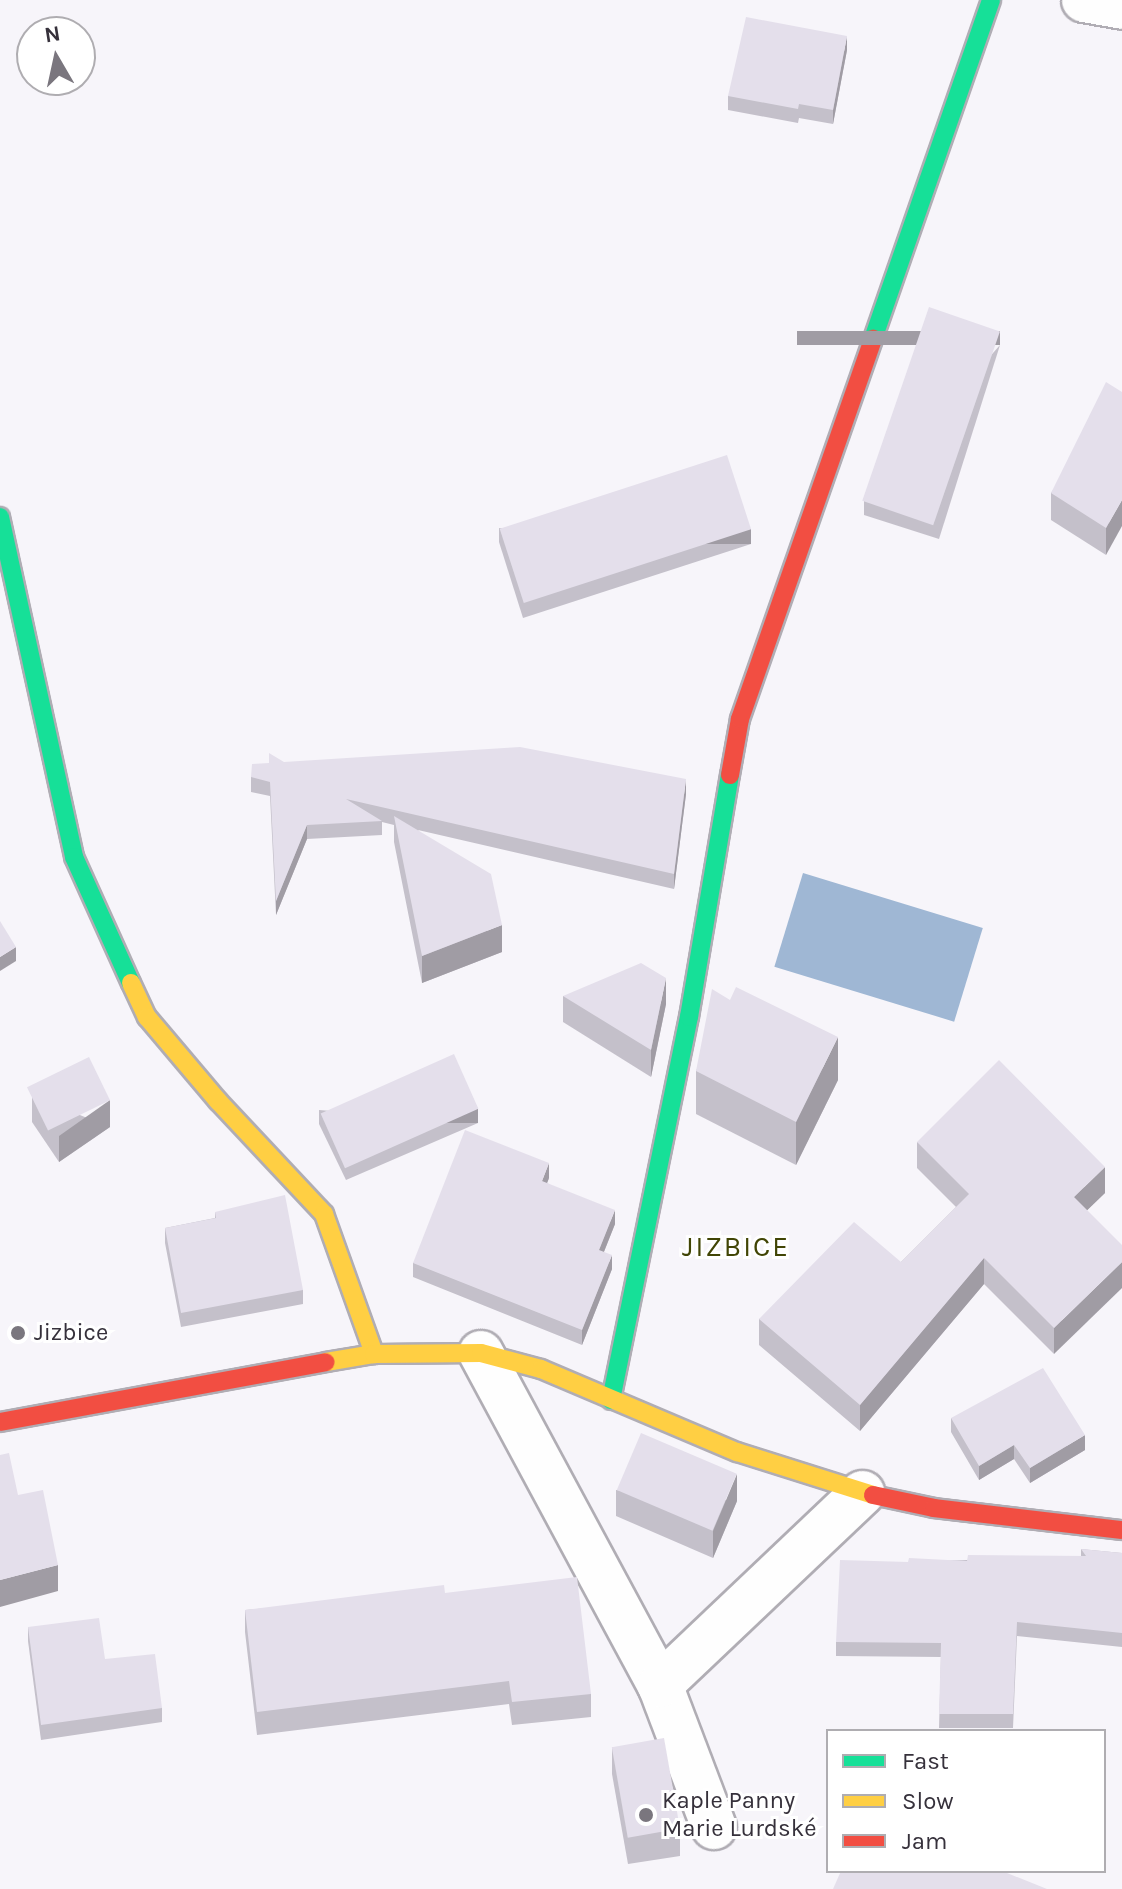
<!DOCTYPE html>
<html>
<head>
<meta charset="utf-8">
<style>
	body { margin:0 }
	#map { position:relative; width:1122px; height:1889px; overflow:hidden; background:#f7f5fa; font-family:Karla,sans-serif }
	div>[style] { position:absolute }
	.water>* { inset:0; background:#9fb7d4; transform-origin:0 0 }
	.roads { filter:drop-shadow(2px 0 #b0adb4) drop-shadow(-2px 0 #b0adb4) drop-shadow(0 2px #b0adb4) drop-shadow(0 -2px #b0adb4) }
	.street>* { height:44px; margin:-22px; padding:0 22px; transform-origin:22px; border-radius:22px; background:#fefefe }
	.fast>* { height:18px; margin:-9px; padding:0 9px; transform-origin:9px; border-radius:9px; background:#16e098 }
	.slow>* { height:18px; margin:-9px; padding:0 9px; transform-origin:9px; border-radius:9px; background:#ffcf43 }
	.jam>* { height:18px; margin:-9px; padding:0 9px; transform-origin:9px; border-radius:9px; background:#f24e42 }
	.wall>* { inset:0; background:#c4c0ca }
	.shaded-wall>* { inset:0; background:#a09ca4; transform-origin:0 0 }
	.building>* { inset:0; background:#e4dfeb; transform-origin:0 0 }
	.dots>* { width:22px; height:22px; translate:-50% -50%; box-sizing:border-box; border:4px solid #fff; border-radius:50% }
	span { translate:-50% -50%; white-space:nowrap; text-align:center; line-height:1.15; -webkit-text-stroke:6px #fff; paint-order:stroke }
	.poi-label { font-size:24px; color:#36313b }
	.left { translate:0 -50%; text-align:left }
	.quarter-label { font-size:28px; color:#414505; letter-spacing:2px }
	.legend { position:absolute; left:826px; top:1729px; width:280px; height:144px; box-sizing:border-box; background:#fff; border:2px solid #afadb1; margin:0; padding:10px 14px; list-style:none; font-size:24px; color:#36313b }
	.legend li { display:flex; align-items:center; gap:16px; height:40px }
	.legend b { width:40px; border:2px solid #afadb1 }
	.north { position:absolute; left:16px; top:16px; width:80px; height:80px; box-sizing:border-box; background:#fff; border:2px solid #afadb1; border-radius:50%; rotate:351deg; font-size:22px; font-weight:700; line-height:32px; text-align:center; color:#36313b }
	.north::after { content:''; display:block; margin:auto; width:28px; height:36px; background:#7a767e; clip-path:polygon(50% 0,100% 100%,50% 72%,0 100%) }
</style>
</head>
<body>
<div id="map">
	<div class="water">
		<div style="left:803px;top:873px;width:188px;height:98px;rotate:17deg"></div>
	</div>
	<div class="roads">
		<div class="street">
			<div style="left:1084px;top:0;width:39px;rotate:10deg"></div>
			<div style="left:481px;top:1353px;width:377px;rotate:61.7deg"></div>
			<div style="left:660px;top:1685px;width:152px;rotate:69.2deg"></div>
			<div style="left:660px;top:1685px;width:279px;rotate:-43.5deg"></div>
		</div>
		<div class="fast">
			<div style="left:873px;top:339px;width:359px;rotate:-70.8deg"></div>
			<div style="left:0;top:517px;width:348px;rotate:77.7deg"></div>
			<div style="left:74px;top:857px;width:138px;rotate:65.7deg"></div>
			<div style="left:611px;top:1400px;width:391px;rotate:-78.5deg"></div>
			<div style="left:689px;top:1017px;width:245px;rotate:-80.4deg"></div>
		</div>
		<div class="slow">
			<div style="left:131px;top:983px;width:38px;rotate:65deg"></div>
			<div style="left:147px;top:1017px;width:110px;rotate:49.8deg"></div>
			<div style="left:218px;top:1101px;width:155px;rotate:46.8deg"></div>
			<div style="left:324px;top:1214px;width:149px;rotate:70.3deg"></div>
			<div style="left:326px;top:1362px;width:49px;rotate:-9.5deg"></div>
			<div style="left:374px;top:1354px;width:107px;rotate:-0.5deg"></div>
			<div style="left:481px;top:1353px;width:62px;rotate:14.9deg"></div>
			<div style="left:541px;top:1369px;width:213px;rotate:23deg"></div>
			<div style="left:737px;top:1452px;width:143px;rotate:17.5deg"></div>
		</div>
		<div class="jam">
			<div style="left:730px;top:775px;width:57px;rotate:-79.9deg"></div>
			<div style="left:740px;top:719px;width:403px;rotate:-70.7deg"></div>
			<div style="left:0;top:1422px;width:331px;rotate:-10.4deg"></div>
			<div style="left:873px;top:1495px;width:62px;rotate:12deg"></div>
			<div style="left:934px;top:1508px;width:189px;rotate:6.7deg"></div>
		</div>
	</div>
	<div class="wall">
		<div style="clip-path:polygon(847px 50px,833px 124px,799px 118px,798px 123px,728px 110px,728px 96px)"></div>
		<div style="clip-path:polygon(1000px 345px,939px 539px,864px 515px,864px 501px)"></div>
		<div style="clip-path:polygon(1122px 392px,1106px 555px,1051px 520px,1051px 493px)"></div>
		<div style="clip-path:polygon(499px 528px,751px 544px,523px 618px,499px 542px)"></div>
		<div style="clip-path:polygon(284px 762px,686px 794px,674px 889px,418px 830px,502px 952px,422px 983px,394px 842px,394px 825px,382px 822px,382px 835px,307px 839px,276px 915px,270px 796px,251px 792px,251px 777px)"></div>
		<div style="clip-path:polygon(563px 996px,666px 1004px,651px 1077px,563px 1022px)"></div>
		<div style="clip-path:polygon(730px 1000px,838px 1080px,796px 1165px,696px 1114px,696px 1071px)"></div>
		<div style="clip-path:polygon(32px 1096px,110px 1127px,59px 1162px,32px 1122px)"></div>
		<div style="clip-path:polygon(319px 1110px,478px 1123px,346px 1180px,319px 1124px)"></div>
		<div style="clip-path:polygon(917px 1142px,1105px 1193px,1087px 1210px,1054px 1354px,984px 1284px,860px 1431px,759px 1345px,759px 1319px,901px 1262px,956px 1207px,917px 1168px)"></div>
		<div style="clip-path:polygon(549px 1178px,547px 1183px,615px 1224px,604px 1252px,612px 1269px,582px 1345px,413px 1277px,413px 1263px)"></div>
		<div style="clip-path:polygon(215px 1212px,303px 1290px,303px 1304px,181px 1327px,165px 1243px,165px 1228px,215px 1218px)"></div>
		<div style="clip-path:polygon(951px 1418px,1085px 1450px,1030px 1483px,1014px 1459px,979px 1480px,951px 1432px)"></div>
		<div style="clip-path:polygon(616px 1490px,737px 1501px,713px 1558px,616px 1516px)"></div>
		<div style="clip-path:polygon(1081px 1549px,1122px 1553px,1122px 1647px,1017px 1636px,1013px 1728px,939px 1728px,941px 1657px,836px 1656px,836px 1642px,908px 1562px,1081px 1556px)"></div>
		<div style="clip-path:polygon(445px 1593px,591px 1694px,591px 1717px,512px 1725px,509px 1704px,257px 1735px,245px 1632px,245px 1610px)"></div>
		<div style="clip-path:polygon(28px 1627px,105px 1659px,162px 1708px,162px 1722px,41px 1740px,28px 1641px)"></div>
		<div style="clip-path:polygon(612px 1747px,680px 1829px,680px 1856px,628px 1864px,612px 1774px)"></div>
	</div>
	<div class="shaded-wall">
		<div style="clip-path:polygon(847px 36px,847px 50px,833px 124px,833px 110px)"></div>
		<div style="left:1000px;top:331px;width:14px;height:203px;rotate:90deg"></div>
		<div style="clip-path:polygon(1122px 500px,1122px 526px,1106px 555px,1106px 528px)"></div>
		<div style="left:751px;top:529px;width:15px;height:240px;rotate:90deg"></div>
		<div style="clip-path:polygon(686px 779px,686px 794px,674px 889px,674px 874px)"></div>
		<div style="clip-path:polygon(307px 825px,307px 839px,276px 915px,276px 901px)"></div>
		<div style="clip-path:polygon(502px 925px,502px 952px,422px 983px,422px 956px)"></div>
		<div style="clip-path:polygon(16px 947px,16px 961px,0 971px,0 957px)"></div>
		<div style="clip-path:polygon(666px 978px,666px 1004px,651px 1077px,651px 1050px)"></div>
		<div style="clip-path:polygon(838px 1037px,838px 1080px,796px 1165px,796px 1122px)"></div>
		<div style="clip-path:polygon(110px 1100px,110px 1127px,59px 1162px,59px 1136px)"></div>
		<div style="left:478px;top:1109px;width:14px;height:144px;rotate:90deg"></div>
		<div style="clip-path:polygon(549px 1163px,549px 1178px,542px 1196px,542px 1181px)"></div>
		<div style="clip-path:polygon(1105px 1167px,1105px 1193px,1074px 1223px,1074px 1197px)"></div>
		<div style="clip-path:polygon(615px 1210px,615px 1224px,599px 1264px,599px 1250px)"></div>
		<div style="clip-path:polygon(612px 1255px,612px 1269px,582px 1345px,582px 1330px)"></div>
		<div style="clip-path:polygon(984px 1258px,984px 1284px,860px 1431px,860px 1405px)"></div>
		<div style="clip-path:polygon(1122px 1262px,1122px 1288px,1054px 1354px,1054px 1328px)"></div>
		<div style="clip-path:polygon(1085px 1435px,1085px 1450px,1030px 1483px,1030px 1468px)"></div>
		<div style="clip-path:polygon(1014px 1445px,1014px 1459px,979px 1480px,979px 1466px)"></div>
		<div style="clip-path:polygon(737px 1474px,737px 1501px,713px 1558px,713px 1531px)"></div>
		<div style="clip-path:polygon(58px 1565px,58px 1591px,0 1607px,0 1580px)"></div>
	</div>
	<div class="building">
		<div style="clip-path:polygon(746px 17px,847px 36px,833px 110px,799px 104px,798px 109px,728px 96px)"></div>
		<div style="left:929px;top:307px;width:75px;height:205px;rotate:19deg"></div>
		<div style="clip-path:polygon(1106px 382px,1122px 392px,1122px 500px,1106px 528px,1051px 493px)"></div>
		<div style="left:727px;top:455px;width:78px;height:239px;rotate:72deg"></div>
		<div style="clip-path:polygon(520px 747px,686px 779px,674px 874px,346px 799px,382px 821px,307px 825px,276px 901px,270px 782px,251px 777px,252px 764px,269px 763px,269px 753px,284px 762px)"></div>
		<div style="clip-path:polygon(394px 816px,491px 874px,502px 925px,422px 956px)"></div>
		<div style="clip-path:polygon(0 921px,16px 947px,0 957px)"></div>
		<div style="clip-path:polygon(641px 963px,666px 978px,651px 1050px,563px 996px)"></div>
		<div style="clip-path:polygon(736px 987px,838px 1037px,796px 1122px,696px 1071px,712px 989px,730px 1000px)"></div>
		<div style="left:454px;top:1054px;width:60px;height:146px;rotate:66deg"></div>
		<div style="left:89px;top:1057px;width:48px;height:69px;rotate:64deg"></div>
		<div style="clip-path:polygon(999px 1060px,1105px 1167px,1074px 1197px,1122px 1245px,1122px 1262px,1054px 1328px,984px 1258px,860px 1405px,759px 1319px,854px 1222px,901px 1262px,969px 1194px,917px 1142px)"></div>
		<div style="clip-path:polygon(465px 1130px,549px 1163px,542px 1181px,615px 1210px,599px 1250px,612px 1255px,582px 1330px,413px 1263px)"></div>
		<div style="clip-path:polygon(285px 1195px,303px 1290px,181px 1313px,165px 1228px,216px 1218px,215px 1212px)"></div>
		<div style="clip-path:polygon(1043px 1368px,1085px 1435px,1030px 1468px,1014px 1445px,979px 1466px,951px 1418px)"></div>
		<div style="left:641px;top:1433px;width:104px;height:62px;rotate:23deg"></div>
		<div style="clip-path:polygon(9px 1453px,18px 1495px,43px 1490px,58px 1565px,0 1580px,0 1455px)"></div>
		<div style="clip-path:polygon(1081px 1549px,1122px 1553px,1122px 1633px,1017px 1622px,1013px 1714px,939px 1714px,941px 1643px,836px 1642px,840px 1560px,908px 1562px,909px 1558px,967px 1561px,968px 1555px,1086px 1556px)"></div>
		<div style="clip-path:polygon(577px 1577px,591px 1694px,512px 1702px,509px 1681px,257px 1712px,245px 1610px,444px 1585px,445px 1593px)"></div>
		<div style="clip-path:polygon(99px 1618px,105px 1659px,155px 1654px,162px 1708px,41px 1725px,28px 1627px)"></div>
		<div style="left:664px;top:1738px;width:92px;height:53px;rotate:80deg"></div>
		<div style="clip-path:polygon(841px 1871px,1002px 1871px,1047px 1889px,833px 1889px)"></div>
	</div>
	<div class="dots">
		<div style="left:18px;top:1333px;background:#7a767e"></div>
		<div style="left:646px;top:1815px;background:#7a767e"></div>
	</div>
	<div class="poi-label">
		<span class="left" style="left:34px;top:1333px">Jizbice</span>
		<span class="left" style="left:662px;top:1815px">Kaple Panny<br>Marie Lurdské</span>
	</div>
	<div class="quarter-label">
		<span style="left:736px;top:1247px">JIZBICE</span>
	</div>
	<ul class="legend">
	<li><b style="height:10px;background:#16e098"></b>Fast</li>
	<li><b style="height:10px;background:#ffcf43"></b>Slow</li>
	<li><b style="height:10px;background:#f24e42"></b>Jam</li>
	</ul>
	<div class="north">N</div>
</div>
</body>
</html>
